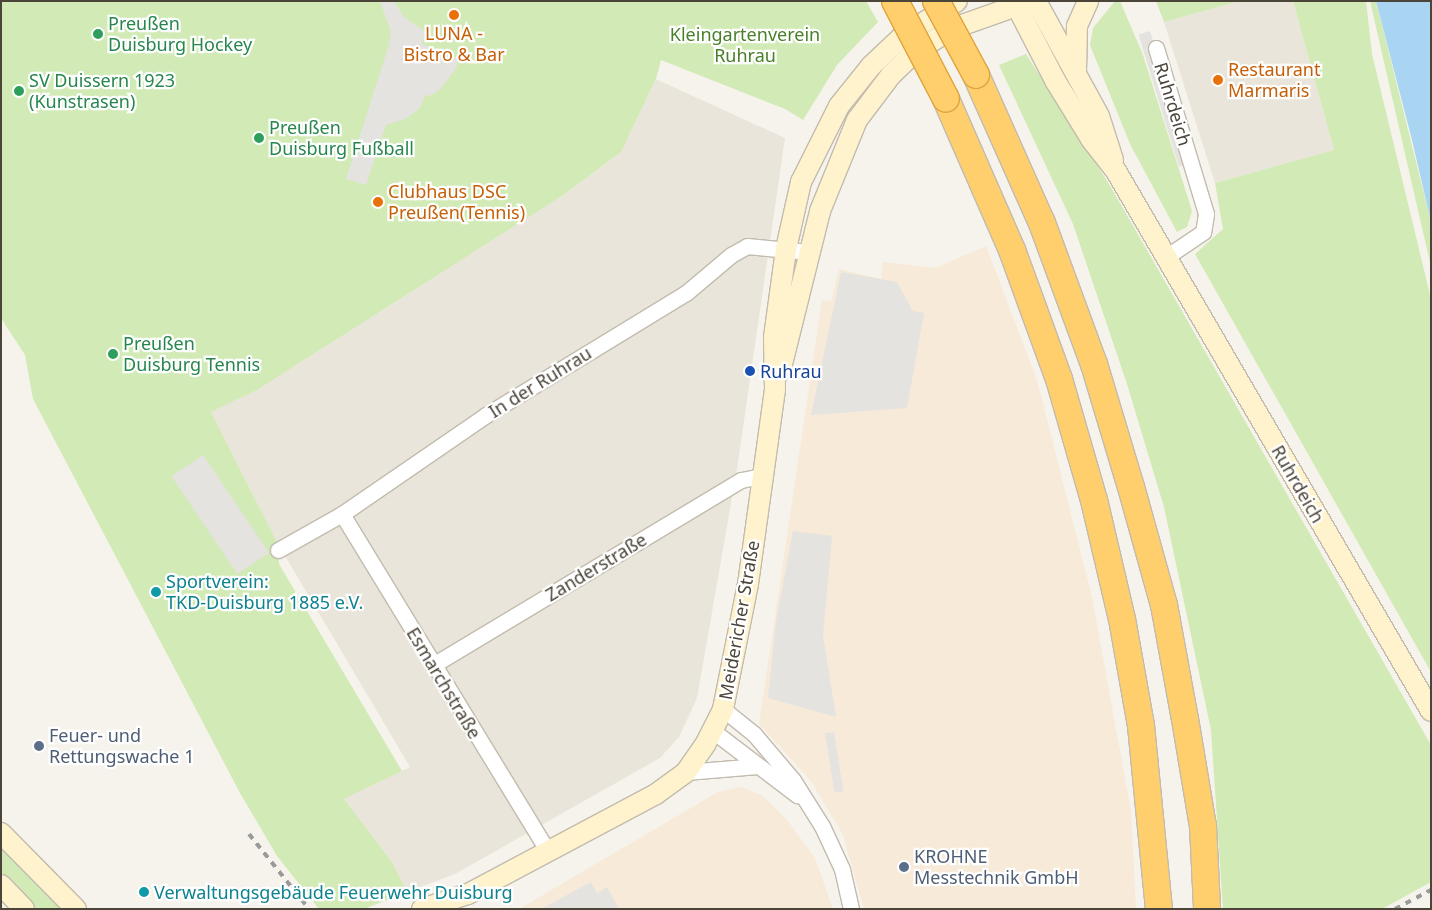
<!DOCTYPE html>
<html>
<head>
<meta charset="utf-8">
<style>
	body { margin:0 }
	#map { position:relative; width:1432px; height:910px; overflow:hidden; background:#f6f3ec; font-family:"Noto Sans",sans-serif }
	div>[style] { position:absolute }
	.residential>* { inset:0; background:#eae5da }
	.commercial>* { inset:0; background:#f7ead8 }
	.green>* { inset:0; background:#d2eab5 }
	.parking>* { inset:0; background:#e5e3e0; transform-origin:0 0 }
	.water>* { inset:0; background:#a9d4f2 }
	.roads { filter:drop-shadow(1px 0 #c2bbae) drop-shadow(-1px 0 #c2bbae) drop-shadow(0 1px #c2bbae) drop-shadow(0 -1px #c2bbae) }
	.minor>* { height:15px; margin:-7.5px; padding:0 7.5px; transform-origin:7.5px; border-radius:7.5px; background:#fff }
	.secondary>* { height:20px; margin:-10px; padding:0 10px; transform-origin:10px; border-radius:10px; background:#fff3cd }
	.motorway>* { height:26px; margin:-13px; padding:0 13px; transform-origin:13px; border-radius:13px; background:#ffcf6e }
	.rail>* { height:4px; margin-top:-2px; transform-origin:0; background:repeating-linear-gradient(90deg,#9a9a9a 0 6px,transparent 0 12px) }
	.bridges { filter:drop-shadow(1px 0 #e0a43c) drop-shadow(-1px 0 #e0a43c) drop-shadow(0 1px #e0a43c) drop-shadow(0 -1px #e0a43c) }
	.motorway-bridge>* { height:26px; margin:-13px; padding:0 13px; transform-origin:13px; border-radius:13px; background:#ffcf6e }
	.dots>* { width:14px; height:14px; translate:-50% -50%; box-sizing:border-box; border:2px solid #fff; border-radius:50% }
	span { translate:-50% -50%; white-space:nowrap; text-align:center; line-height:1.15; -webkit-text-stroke:4.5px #fff; paint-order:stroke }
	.leisure-label { font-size:18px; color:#27864d }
	.left { translate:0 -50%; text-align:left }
	.food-label { font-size:18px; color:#c56008 }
	.park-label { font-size:18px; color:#4a7f2a }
	.street-label { font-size:18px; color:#4b4439 }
	.transit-label { font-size:18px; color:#164399 }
	.culture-label { font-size:18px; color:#0d838f }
	.service-label { font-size:18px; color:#4e5e75 }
	.frame { position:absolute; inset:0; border:2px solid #4b4439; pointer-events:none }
</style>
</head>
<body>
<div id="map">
	<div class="residential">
		<div style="clip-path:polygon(1240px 1px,1293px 1px,1334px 150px,1215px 183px,1164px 22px)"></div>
		<div style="clip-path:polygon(656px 79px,785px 138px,737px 469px,697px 698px,679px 737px,660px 758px,455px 874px,407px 892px,392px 862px,344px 799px,410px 767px,278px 544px,211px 412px,257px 390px,562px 196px,621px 152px)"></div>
	</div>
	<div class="commercial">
		<div style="clip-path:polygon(986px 246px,1037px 380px,1092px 597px,1131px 811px,1136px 909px,864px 909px,843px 835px,811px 781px,759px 724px,822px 300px,831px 302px,839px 269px,881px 279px,883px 262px,935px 268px)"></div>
		<div style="clip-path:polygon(742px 787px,763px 796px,787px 820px,815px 858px,833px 909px,519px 909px,718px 792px)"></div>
	</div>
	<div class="green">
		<div style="clip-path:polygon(1px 1px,866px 1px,878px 22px,837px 65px,803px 120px,785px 109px,661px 60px,656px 79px,621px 152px,562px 196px,257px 390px,211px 412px,278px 544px,279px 564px,402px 771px,344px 799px,392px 862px,407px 892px,364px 909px,319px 909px,277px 856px,240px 793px,33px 399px,25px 355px,1px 318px)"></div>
		<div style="clip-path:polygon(1115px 1px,1120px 1px,1143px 55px,1192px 211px,1187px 227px,1177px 232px,1130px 144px,1090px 45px,1093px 28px)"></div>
		<div style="clip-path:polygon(1156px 1px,1240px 1px,1164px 22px)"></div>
		<div style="clip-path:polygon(1293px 1px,1366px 1px,1372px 54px,1431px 299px,1431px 672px,1195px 254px,1223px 229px,1215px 183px,1334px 150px)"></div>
		<div style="clip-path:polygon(1370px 1px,1376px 1px,1431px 222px,1431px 267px)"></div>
		<div style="clip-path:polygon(1026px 54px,1109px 184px,1431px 745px,1431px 882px,1382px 909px,1223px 909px,1211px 730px,1164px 507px,1127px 384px,1073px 224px,999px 65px)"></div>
		<div style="clip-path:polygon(1px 845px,65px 909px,33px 909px,1px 874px)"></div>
	</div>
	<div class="parking">
		<div style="clip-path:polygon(380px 1px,394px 1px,404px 17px,425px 32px,422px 44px,457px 58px,457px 67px,441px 89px,432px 95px,425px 96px,419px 109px,405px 119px,386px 125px,366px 185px,346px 179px,388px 48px,391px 32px)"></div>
		<div style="left:1150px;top:31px;width:138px;height:12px;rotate:73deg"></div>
		<div style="clip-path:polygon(841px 272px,897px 282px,913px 311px,924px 313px,907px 408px,811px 415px)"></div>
		<div style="left:203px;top:455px;width:118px;height:38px;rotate:56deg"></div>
		<div style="clip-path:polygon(793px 531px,832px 536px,823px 635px,836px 717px,768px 698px,776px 621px)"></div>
		<div style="left:834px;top:732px;width:60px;height:9px;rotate:81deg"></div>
		<div style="clip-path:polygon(591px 882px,597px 893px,607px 887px,619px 909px,541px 909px)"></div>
	</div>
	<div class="water">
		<div style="clip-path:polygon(1376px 1px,1431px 1px,1431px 222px,1412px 140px)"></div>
	</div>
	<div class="roads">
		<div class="minor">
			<div style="left:1156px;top:48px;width:173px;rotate:73.2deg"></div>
			<div style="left:1206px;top:214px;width:18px;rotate:99deg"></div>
			<div style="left:1203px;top:232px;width:45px;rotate:146deg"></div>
			<div style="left:342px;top:514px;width:396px;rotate:58.6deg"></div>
			<div style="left:278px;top:550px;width:73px;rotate:-29.4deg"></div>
			<div style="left:342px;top:514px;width:175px;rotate:-34.5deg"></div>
			<div style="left:486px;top:415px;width:234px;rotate:-31.4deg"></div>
			<div style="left:686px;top:293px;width:59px;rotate:-40.2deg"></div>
			<div style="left:731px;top:255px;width:18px;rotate:-29deg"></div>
			<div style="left:747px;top:246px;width:62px;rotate:5.5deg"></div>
			<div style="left:433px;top:665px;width:359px;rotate:-31deg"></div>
			<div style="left:741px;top:480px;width:21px;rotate:-11deg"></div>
			<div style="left:723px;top:709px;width:40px;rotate:39deg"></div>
			<div style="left:754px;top:734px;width:60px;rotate:49.7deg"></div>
			<div style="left:793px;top:780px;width:54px;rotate:57.8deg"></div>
			<div style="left:822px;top:826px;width:47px;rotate:65.1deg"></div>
			<div style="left:842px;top:869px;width:41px;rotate:77.3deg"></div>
			<div style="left:713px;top:731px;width:106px;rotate:37.3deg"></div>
			<div style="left:686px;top:772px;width:72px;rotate:-4.8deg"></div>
		</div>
		<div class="secondary">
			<div style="left:1014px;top:1px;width:91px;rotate:62.6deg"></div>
			<div style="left:1056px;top:82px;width:67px;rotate:58.4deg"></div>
			<div style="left:1091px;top:139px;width:41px;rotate:52deg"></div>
			<div style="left:1116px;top:171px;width:625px;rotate:59.74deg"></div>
			<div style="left:1036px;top:1px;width:131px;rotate:61.3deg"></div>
			<div style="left:1099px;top:116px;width:46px;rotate:72.3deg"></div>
			<div style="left:1076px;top:72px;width:46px;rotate:-88.8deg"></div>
			<div style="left:1077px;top:26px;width:27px;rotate:-66deg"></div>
			<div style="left:780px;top:372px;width:166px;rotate:-76deg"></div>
			<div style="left:820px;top:211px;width:98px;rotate:-67.9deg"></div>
			<div style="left:857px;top:120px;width:56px;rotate:-52.9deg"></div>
			<div style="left:891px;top:75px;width:32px;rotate:-44deg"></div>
			<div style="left:914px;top:53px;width:44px;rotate:-33deg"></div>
			<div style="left:951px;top:29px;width:84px;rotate:-19.5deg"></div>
			<div style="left:1px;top:833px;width:107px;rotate:45.4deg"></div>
			<div style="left:1px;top:885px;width:33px;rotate:46deg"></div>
			<div style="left:422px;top:909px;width:48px;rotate:-18.1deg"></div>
			<div style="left:468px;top:894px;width:213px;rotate:-28deg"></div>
			<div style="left:656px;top:794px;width:37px;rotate:-36deg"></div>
			<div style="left:686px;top:772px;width:35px;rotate:-55deg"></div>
			<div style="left:706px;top:743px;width:38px;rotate:-63deg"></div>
			<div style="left:723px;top:709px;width:127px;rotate:-78.7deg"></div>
			<div style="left:748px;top:584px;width:196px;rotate:-82.1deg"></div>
			<div style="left:775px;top:390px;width:53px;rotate:-91.1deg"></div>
			<div style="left:774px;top:337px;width:89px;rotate:-82.2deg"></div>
			<div style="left:786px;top:249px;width:69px;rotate:-77.4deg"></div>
			<div style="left:801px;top:182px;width:85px;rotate:-63.4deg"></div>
			<div style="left:839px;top:106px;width:51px;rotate:-51.3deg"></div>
			<div style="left:871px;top:66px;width:44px;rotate:-43.2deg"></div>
			<div style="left:903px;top:36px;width:64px;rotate:-32.9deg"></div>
		</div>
		<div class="motorway">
			<div style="left:976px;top:75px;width:162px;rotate:66deg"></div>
			<div style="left:1042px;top:223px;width:150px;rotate:69.8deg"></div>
			<div style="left:1094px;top:364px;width:128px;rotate:73.3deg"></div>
			<div style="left:1131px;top:487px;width:123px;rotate:74.4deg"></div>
			<div style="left:1164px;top:605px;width:116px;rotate:79.6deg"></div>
			<div style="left:1185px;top:719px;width:109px;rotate:80.5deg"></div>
			<div style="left:1203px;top:826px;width:83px;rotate:87.2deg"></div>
			<div style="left:946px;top:99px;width:165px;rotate:66.4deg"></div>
			<div style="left:1012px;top:250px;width:137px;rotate:70deg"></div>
			<div style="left:1059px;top:379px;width:126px;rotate:73.9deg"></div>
			<div style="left:1094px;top:500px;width:122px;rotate:76.8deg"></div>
			<div style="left:1122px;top:619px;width:109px;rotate:79.9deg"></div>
			<div style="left:1141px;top:726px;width:184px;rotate:84.4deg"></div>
		</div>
	</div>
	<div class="rail">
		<div style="left:249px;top:834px;width:96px;rotate:51.3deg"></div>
		<div style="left:1395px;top:909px;width:41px;rotate:-27.8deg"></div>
	</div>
	<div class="bridges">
		<div class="motorway-bridge">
			<div style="left:895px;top:1px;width:110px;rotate:62.5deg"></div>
			<div style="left:936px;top:1px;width:84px;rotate:61.6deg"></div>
		</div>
	</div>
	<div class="dots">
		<div style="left:454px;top:15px;background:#e8710a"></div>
		<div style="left:98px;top:34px;background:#2e9e5b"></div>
		<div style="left:1218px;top:80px;background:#e8710a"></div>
		<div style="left:19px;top:91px;background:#2e9e5b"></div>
		<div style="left:259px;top:138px;background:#2e9e5b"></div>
		<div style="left:378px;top:202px;background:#e8710a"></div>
		<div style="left:113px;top:354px;background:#2e9e5b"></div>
		<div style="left:750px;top:371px;background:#1a4fb4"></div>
		<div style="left:156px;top:592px;background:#0f9aa8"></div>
		<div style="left:39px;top:746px;background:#5c6f8a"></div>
		<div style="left:904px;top:867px;background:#5c6f8a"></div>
		<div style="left:144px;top:892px;background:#0f9aa8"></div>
	</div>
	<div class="leisure-label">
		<span class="left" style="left:108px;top:34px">Preußen<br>Duisburg Hockey</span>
		<span class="left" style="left:29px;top:91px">SV Duissern 1923<br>(Kunstrasen)</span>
		<span class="left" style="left:269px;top:138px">Preußen<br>Duisburg Fußball</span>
		<span class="left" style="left:123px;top:354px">Preußen<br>Duisburg Tennis</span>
	</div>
	<div class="food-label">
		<span style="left:454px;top:44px">LUNA -<br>Bistro &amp; Bar</span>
		<span class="left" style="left:1228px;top:80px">Restaurant<br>Marmaris</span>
		<span class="left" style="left:388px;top:202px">Clubhaus DSC<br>Preußen(Tennis)</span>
	</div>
	<div class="park-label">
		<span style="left:745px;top:45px">Kleingartenverein<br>Ruhrau</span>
	</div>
	<div class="street-label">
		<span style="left:1173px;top:104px;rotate:73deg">Ruhrdeich</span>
		<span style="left:540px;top:382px;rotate:-32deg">In der Ruhrau</span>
		<span style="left:1298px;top:484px;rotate:60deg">Ruhrdeich</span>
		<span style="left:596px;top:567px;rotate:-31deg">Zanderstraße</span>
		<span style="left:739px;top:620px;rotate:-80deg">Meidericher Straße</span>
		<span style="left:444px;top:683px;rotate:59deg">Esmarchstraße</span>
	</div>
	<div class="transit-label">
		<span class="left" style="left:760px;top:371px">Ruhrau</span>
	</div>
	<div class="culture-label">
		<span class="left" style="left:166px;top:592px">Sportverein:<br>TKD-Duisburg 1885 e.V.</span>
		<span class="left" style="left:154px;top:892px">Verwaltungsgebäude Feuerwehr Duisburg</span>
	</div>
	<div class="service-label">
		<span class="left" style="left:49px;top:746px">Feuer- und<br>Rettungswache 1</span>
		<span class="left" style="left:914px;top:867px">KROHNE<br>Messtechnik GmbH</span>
	</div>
	<div class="frame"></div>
</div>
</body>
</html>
